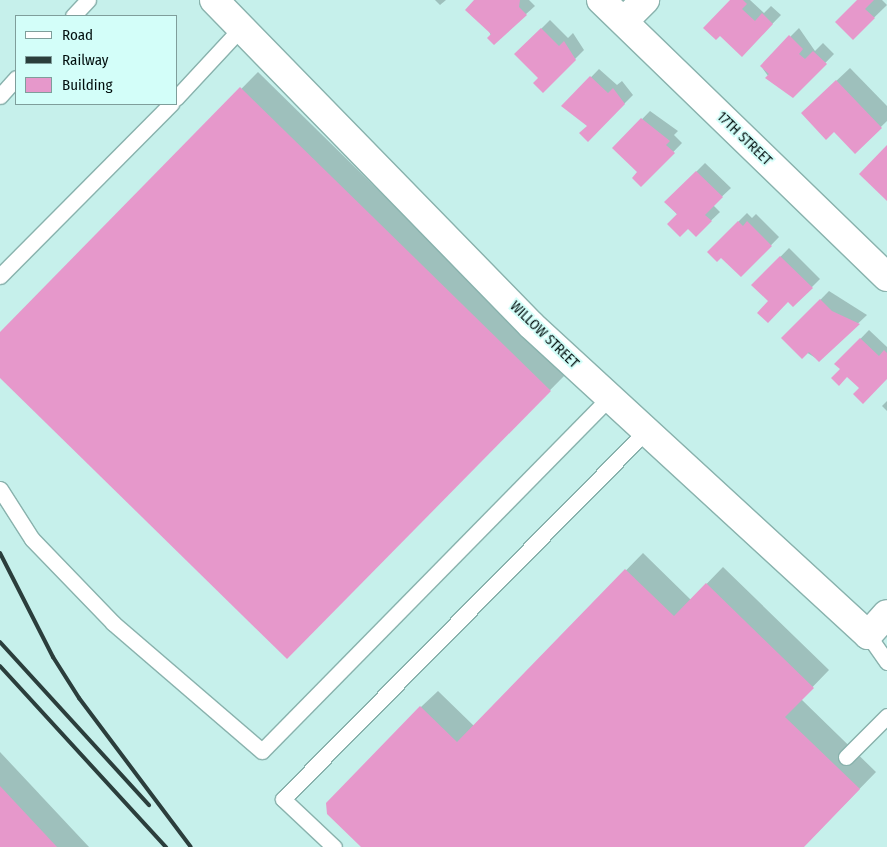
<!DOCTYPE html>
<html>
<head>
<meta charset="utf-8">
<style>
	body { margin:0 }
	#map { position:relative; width:887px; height:847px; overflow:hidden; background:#c6f0eb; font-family:"Fira Sans Condensed",sans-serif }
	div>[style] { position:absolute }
	.shadow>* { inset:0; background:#0003 }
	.building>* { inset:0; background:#e698cb }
	.roads { filter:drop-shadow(1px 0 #89b2ad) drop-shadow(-1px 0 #89b2ad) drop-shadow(0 1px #89b2ad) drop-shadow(0 -1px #89b2ad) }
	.service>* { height:15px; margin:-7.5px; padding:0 7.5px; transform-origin:7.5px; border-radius:7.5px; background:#fff }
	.minor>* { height:28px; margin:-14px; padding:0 14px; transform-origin:14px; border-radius:14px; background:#fff }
	.rail>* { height:4px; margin:-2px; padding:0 2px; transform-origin:2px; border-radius:2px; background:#2b3e3c }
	span { translate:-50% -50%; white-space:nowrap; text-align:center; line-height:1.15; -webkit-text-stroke:4px #d3fef9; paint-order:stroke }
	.street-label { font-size:14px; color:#020f0e }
	.legend { position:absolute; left:15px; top:15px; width:162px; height:90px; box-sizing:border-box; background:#d3fef9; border:1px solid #7f9e9b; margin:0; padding:6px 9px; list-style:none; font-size:15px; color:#020f0e }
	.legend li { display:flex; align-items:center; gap:10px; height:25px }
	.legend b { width:25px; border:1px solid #7f9e9b }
</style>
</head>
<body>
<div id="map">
	<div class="shadow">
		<div style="clip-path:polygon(435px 0,446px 0,440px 5px)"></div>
		<div style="clip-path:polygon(476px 0,529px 0,535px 6px,494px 43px)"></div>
		<div style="clip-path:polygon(731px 0,750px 0,764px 13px,771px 6px,781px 15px,742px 55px)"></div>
		<div style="clip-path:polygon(859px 0,882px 0,887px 5px,853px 38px)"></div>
		<div style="clip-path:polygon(550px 20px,568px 38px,573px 33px,584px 50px,543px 91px,540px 78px,516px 54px)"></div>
		<div style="clip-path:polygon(799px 28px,815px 51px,823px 43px,834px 54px,793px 96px,773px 83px,761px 66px)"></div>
		<div style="clip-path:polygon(850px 68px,887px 106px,887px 121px,855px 152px,815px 101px)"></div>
		<div style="clip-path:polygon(599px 69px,617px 85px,622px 81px,633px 95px,588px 140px,588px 125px,563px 106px)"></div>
		<div style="clip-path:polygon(258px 72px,566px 374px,287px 657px,0 376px,0 334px)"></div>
		<div style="clip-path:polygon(650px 111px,678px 131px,674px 135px,682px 143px,641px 185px,638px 172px,614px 148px)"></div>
		<div style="clip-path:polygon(705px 163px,731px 188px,713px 205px,720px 212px,696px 235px,666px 202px)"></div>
		<div style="clip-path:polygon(747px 213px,752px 218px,756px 214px,779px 237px,741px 276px,721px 256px,708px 252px)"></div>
		<div style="clip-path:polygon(789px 248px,820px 279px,793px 306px,788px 301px,769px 301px,753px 285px)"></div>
		<div style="clip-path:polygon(829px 291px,867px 315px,819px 360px,783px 338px)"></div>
		<div style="clip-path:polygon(869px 330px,887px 347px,887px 378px,861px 388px,836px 364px)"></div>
		<div style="clip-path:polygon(887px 401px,887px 411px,882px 406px)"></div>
		<div style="clip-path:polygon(643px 553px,691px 600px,723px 567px,829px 670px,801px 699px,876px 772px,803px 847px,363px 847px,421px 707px,438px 691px,474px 726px)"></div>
		<div style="clip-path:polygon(0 752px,89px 847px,0 847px)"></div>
	</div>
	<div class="building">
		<div style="clip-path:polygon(474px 0,520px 0,519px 7px,527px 15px,494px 45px,487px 38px,491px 34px,465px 10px)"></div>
		<div style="clip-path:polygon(730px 0,743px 0,747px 4px,742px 9px,755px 21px,762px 13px,773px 24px,742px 57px,720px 36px,716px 40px,703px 28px)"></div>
		<div style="clip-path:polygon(857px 0,874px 0,865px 9px,875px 18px,853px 40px,835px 22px)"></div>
		<div style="clip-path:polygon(541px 28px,559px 46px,564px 41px,576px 60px,543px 93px,533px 83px,538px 78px,514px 54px)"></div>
		<div style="clip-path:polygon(789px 35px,803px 49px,799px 54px,805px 59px,813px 51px,827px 64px,793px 98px,765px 78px,769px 74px,760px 66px)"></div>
		<div style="clip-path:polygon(590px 76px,608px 93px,613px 88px,625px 104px,588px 142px,579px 133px,587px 126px,561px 106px)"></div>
		<div style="clip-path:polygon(836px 80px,882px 128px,855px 154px,834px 132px,826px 140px,801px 113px)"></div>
		<div style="clip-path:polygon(240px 87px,551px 391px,287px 659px,0 378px,0 332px)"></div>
		<div style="clip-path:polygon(641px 118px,670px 141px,666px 145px,675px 153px,641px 187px,632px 178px,637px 172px,612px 148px)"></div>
		<div style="clip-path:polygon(887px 145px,887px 201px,859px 174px)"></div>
		<div style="clip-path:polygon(696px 171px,723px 197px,705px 215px,712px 221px,696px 237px,688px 229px,680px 237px,667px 224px,677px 214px,664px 202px)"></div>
		<div style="clip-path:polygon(738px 221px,743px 226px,747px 221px,772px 246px,741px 277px,721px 258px,717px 262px,707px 252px)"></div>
		<div style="clip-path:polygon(780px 256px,813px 288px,793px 307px,788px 302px,768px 323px,757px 313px,768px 301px,751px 285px)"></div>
		<div style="clip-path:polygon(820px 299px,832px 311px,860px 324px,819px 362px,809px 352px,802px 359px,781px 338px)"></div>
		<div style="clip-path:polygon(860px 338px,879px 356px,884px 350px,887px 353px,887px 379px,863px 404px,853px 394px,859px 388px,847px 377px,839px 386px,831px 378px,840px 369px,834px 364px)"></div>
		<div style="clip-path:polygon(625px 569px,674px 616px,706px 583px,814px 688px,785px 717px,860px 789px,804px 847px,361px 847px,327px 814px,326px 803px,420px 706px,457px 742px)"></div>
		<div style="clip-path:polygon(0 786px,57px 847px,0 847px)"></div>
	</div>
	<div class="roads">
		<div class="service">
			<div style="left:73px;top:16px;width:22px;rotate:-47deg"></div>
			<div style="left:0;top:96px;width:24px;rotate:-48deg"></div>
			<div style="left:176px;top:98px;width:96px;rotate:-47.1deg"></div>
			<div style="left:0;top:276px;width:243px;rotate:-45.2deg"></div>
			<div style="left:0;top:489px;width:59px;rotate:57.4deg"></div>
			<div style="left:32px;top:539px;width:117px;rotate:46deg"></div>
			<div style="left:113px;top:623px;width:196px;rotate:40.7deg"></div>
			<div style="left:262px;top:751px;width:496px;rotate:-45.5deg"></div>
			<div style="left:868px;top:635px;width:33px;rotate:55deg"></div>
			<div style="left:846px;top:757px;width:58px;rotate:-45deg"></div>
			<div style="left:334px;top:847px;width:70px;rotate:-136.7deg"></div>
			<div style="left:283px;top:799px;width:517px;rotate:-45.39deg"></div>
		</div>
		<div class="minor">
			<div style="left:214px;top:0;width:454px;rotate:45.7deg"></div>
			<div style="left:531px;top:325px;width:458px;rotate:42.6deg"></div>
			<div style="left:868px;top:635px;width:28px;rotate:-48deg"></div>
			<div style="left:601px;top:0;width:398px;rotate:44.1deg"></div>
			<div style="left:624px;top:21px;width:30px;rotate:-45deg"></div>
		</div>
	</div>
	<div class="rail">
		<div style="left:0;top:553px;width:117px;rotate:63deg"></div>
		<div style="left:53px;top:657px;width:49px;rotate:57.6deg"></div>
		<div style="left:79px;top:698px;width:186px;rotate:53.1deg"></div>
		<div style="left:0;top:642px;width:221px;rotate:47.6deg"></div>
		<div style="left:0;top:666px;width:246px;rotate:47.5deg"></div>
	</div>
	<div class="street-label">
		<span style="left:744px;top:139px;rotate:44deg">17TH STREET</span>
		<span style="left:544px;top:335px;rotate:44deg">WILLOW STREET</span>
	</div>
	<ul class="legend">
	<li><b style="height:6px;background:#fff"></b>Road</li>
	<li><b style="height:6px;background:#2b3e3c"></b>Railway</li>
	<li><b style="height:14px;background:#e698cb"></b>Building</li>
	</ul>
</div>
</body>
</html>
